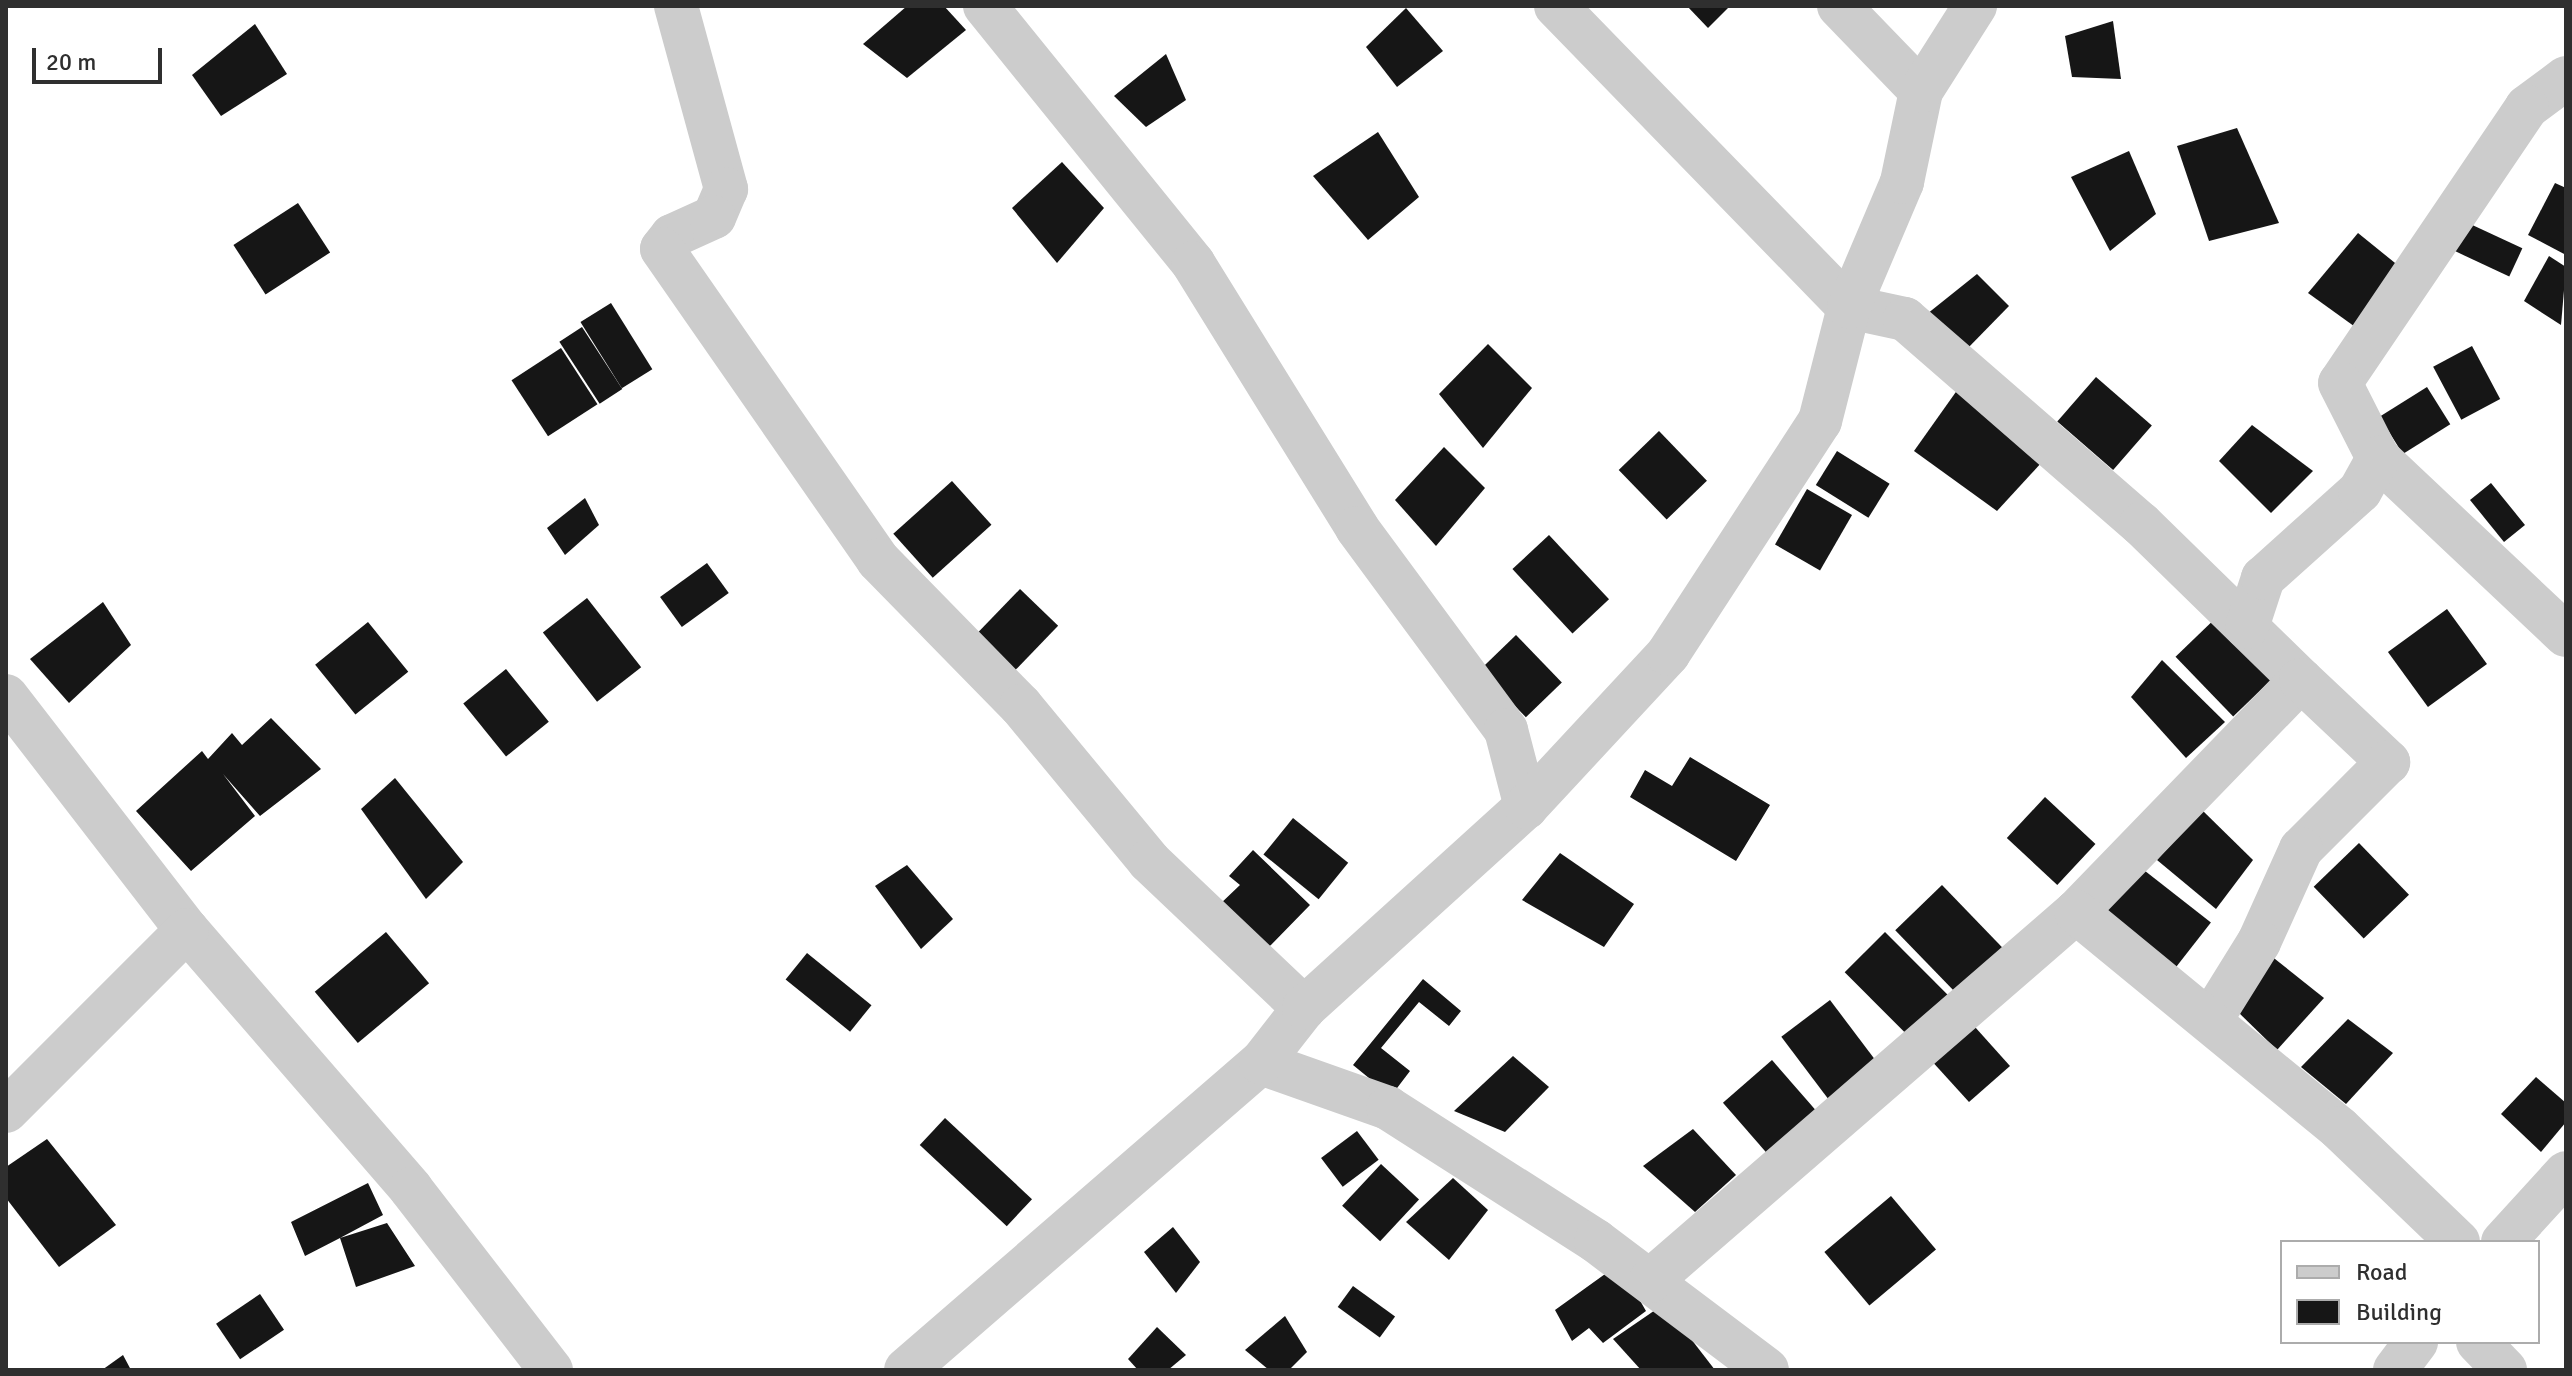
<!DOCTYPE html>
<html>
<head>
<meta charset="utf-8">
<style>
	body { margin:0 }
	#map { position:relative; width:2572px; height:1376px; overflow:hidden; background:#fff; font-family:Signika,sans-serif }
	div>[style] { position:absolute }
	.building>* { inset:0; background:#161616; transform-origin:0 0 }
	.minor>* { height:44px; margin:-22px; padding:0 22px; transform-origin:22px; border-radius:22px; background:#ccc }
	span { translate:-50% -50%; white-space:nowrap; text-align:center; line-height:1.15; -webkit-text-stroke:8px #fff; paint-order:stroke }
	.frame { position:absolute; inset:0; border:8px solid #2f2f2f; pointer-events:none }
	.legend { position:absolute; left:2280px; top:1240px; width:260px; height:104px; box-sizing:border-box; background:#fff; border:2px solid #acacac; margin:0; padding:10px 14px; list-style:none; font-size:24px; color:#2f2f2f }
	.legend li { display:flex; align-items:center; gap:16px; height:40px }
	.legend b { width:40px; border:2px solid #acacac }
	.scale { position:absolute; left:32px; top:48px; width:130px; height:36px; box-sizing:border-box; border:4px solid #2f2f2f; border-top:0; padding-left:10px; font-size:24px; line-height:28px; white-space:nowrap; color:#2f2f2f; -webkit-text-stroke:6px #fff; paint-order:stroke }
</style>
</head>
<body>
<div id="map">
	<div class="building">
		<div style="clip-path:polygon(907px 6px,944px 6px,966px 30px,907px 78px,863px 44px)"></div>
		<div style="clip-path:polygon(1687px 6px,1730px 6px,1708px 28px)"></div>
		<div style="clip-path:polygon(1406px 8px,1443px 51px,1397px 87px,1366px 47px)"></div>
		<div style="clip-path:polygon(2113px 21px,2121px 79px,2072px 77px,2065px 36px)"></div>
		<div style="clip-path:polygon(255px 24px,287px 74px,221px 116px,192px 75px)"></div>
		<div style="clip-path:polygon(1166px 54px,1186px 100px,1146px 127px,1114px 96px)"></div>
		<div style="clip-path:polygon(2237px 128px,2279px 223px,2209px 241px,2177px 146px)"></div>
		<div style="clip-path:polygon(1378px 132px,1419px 197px,1368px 240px,1313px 176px)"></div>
		<div style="clip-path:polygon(2129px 151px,2156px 214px,2110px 251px,2071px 177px)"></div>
		<div style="clip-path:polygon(1062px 162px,1104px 208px,1057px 263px,1012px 208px)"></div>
		<div style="clip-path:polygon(2555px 183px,2566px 188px,2566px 255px,2528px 235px)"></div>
		<div style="left:298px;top:203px;width:59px;height:77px;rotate:57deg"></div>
		<div style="left:2468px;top:223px;width:60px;height:31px;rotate:25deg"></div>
		<div style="clip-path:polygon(2358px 233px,2400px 267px,2358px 329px,2308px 293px)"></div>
		<div style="clip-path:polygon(2549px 256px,2566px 267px,2561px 325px,2524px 301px)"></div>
		<div style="clip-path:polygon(1977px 274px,2009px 306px,1966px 350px,1927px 314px)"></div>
		<div style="left:611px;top:303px;width:78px;height:36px;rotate:58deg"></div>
		<div style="left:582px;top:327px;width:74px;height:27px;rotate:57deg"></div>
		<div style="clip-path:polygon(1488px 344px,1532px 388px,1483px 448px,1439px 394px)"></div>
		<div style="left:2472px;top:346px;width:60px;height:44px;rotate:62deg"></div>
		<div style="left:561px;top:348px;width:67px;height:59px;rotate:57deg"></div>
		<div style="left:2096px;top:377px;width:74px;height:59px;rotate:41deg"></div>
		<div style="left:2427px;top:387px;width:44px;height:56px;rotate:58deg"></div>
		<div style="clip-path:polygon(1958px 389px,2042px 462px,1997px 511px,1914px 451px)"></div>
		<div style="clip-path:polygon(2252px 425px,2313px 471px,2271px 513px,2219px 461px)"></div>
		<div style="left:1659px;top:431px;width:69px;height:56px;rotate:46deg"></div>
		<div style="clip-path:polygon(1444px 447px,1485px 488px,1436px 546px,1395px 500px)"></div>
		<div style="left:1837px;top:451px;width:62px;height:40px;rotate:32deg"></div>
		<div style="left:952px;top:481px;width:59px;height:79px;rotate:48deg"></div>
		<div style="left:2491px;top:483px;width:54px;height:27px;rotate:51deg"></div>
		<div style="left:1807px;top:489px;width:52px;height:64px;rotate:30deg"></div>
		<div style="clip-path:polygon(585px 498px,599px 525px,565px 555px,547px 528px)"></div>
		<div style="left:1549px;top:535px;width:88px;height:50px;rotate:47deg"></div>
		<div style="left:707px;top:563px;width:37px;height:58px;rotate:54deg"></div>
		<div style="left:1020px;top:589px;width:53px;height:64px;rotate:44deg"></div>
		<div style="left:587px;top:598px;width:88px;height:56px;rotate:52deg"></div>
		<div style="clip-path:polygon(103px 602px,131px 645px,69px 703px,30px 659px)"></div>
		<div style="left:2447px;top:609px;width:68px;height:73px;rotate:54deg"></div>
		<div style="left:2223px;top:611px;width:83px;height:66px;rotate:46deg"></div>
		<div style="left:368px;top:622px;width:64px;height:68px;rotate:51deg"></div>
		<div style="left:1516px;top:635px;width:66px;height:50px;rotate:46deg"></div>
		<div style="clip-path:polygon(2162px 660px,2225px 722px,2186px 758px,2131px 697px)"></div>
		<div style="left:506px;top:669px;width:68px;height:55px;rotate:51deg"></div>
		<div style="clip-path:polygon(271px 718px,321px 769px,260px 816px,223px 774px,255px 816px,191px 871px,136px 811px,202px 751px,208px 759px,232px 733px,242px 745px)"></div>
		<div style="clip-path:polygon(1690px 757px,1770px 805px,1736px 861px,1630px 797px,1645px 770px,1672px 786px)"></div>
		<div style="clip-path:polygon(395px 778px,463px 862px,426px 899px,361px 809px)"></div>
		<div style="left:2045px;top:797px;width:69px;height:56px;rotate:43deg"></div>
		<div style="clip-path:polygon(2202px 810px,2253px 860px,2216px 909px,2157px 860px)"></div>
		<div style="left:1293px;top:818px;width:71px;height:47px;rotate:39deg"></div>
		<div style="left:2359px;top:843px;width:72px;height:63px;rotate:46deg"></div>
		<div style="clip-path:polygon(1253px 850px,1310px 905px,1266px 950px,1218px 906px,1240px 885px,1229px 876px)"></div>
		<div style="clip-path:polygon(1560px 853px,1634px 904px,1604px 947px,1522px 900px)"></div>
		<div style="clip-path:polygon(907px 865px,953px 919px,921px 949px,875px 886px)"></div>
		<div style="left:2140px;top:867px;width:90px;height:61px;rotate:38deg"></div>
		<div style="left:1942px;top:885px;width:92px;height:65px;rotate:46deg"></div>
		<div style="left:386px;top:932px;width:67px;height:93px;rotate:50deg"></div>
		<div style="left:1885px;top:932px;width:96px;height:57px;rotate:45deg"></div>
		<div style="left:807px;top:953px;width:83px;height:34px;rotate:39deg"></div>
		<div style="clip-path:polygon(2270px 955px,2324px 998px,2277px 1050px,2236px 1010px)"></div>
		<div style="clip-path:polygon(1423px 979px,1461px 1011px,1449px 1026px,1419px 1002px,1381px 1048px,1410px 1071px,1391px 1096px,1353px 1065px)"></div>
		<div style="left:1830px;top:1000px;width:84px;height:61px;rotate:53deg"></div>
		<div style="clip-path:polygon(2348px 1019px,2393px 1053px,2346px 1104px,2301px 1067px)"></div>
		<div style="clip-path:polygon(1975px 1027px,2010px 1066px,1969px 1102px,1929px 1058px)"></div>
		<div style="clip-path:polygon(1513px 1056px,1549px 1087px,1505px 1132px,1454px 1111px)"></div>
		<div style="left:1772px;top:1060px;width:69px;height:65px;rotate:49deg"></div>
		<div style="clip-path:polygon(2536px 1077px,2566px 1103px,2566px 1122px,2541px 1152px,2501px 1114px)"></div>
		<div style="left:945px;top:1118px;width:119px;height:37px;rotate:43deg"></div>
		<div style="clip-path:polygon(1693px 1129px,1736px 1175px,1695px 1212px,1643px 1166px)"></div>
		<div style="left:1357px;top:1131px;width:36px;height:45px;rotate:53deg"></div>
		<div style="clip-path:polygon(47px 1139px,116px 1225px,59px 1267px,6px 1198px,6px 1167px)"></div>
		<div style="left:1381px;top:1164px;width:52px;height:57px;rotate:43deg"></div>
		<div style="clip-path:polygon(1453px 1178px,1488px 1210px,1449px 1260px,1406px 1222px)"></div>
		<div style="clip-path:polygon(368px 1183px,383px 1215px,340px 1238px,387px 1223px,415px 1266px,356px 1287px,340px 1238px,305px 1256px,291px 1222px)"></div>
		<div style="left:1891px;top:1196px;width:70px;height:87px;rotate:50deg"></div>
		<div style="clip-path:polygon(1173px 1227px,1200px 1262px,1176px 1293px,1144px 1252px)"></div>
		<div style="clip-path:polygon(1619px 1264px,1646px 1311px,1603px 1343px,1589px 1328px,1572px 1341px,1555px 1310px)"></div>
		<div style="left:1353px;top:1286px;width:52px;height:26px;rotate:36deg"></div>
		<div style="left:260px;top:1294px;width:43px;height:53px;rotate:56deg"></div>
		<div style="clip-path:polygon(1664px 1304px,1715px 1370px,1641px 1370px,1613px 1339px)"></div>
		<div style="clip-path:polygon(1285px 1316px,1307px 1352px,1289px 1370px,1269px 1370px,1245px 1350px)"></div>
		<div style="clip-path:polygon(1157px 1327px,1186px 1355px,1168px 1370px,1138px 1370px,1128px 1359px)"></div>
		<div style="clip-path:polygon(123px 1355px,131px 1370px,102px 1370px)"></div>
	</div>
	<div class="minor">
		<div style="left:676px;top:6px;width:190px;rotate:74.7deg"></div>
		<div style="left:726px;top:189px;width:30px;rotate:113deg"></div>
		<div style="left:714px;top:217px;width:46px;rotate:155.7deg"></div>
		<div style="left:672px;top:236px;width:16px;rotate:128deg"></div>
		<div style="left:662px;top:249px;width:379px;rotate:55.2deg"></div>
		<div style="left:878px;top:560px;width:204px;rotate:45.6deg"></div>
		<div style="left:1021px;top:706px;width:201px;rotate:50.4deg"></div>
		<div style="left:1149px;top:861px;width:214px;rotate:43.5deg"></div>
		<div style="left:985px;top:6px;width:331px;rotate:51deg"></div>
		<div style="left:1193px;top:263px;width:312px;rotate:58.2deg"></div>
		<div style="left:1357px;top:528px;width:251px;rotate:53.6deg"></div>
		<div style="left:1506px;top:730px;width:80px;rotate:75.4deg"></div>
		<div style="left:1556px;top:6px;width:420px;rotate:45.8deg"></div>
		<div style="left:1849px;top:307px;width:57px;rotate:12.1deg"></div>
		<div style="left:1905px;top:319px;width:313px;rotate:41deg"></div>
		<div style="left:2141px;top:524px;width:223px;rotate:44.3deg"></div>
		<div style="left:1839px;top:6px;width:118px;rotate:46deg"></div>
		<div style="left:2566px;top:78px;width:49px;rotate:143.4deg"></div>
		<div style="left:2527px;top:107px;width:333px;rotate:124.1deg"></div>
		<div style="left:2340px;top:383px;width:84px;rotate:63.1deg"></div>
		<div style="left:2378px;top:458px;width:258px;rotate:43.3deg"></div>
		<div style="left:2247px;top:627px;width:52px;rotate:-71.9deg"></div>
		<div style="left:2263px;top:578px;width:130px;rotate:-41.9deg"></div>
		<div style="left:2360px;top:491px;width:38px;rotate:-61deg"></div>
		<div style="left:6px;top:696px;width:296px;rotate:52.3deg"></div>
		<div style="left:187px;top:930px;width:342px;rotate:49.1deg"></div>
		<div style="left:411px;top:1189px;width:229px;rotate:52.3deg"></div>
		<div style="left:2076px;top:912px;width:323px;rotate:-45.9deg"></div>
		<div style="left:2301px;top:680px;width:120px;rotate:43.3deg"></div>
		<div style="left:2388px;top:762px;width:123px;rotate:135deg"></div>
		<div style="left:2301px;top:849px;width:102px;rotate:114.3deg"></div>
		<div style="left:2259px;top:942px;width:91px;rotate:121.9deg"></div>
		<div style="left:1261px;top:1063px;width:135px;rotate:19.5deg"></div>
		<div style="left:1388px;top:1108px;width:247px;rotate:32.6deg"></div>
		<div style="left:1596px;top:1241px;width:214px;rotate:37deg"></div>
		<div style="left:6px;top:1111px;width:256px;rotate:-45deg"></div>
		<div style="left:2503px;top:1242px;width:93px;rotate:-47.6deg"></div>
		<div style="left:1650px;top:1281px;width:564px;rotate:-40.9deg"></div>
		<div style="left:2076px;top:912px;width:340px;rotate:39.4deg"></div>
		<div style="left:2339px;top:1128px;width:165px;rotate:43.8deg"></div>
		<div style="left:2478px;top:1342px;width:39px;rotate:46deg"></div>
		<div style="left:906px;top:1370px;width:469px;rotate:-40.9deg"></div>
		<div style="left:1261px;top:1063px;width:70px;rotate:-52deg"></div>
		<div style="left:1304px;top:1008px;width:299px;rotate:-42.2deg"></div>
		<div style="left:1526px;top:807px;width:209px;rotate:-47.1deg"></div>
		<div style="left:1668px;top:654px;width:278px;rotate:-56.9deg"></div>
		<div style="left:1820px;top:421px;width:118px;rotate:-75.7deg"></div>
		<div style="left:1849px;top:307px;width:136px;rotate:-67deg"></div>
		<div style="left:1902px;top:182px;width:93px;rotate:-78.2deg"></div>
		<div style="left:1921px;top:91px;width:101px;rotate:-57.6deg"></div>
		<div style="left:2395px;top:1370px;width:35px;rotate:-53deg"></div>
	</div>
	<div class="frame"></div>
	<ul class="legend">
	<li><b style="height:10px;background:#ccc"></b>Road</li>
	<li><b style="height:22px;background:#161616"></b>Building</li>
	</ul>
	<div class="scale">20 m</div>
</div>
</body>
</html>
